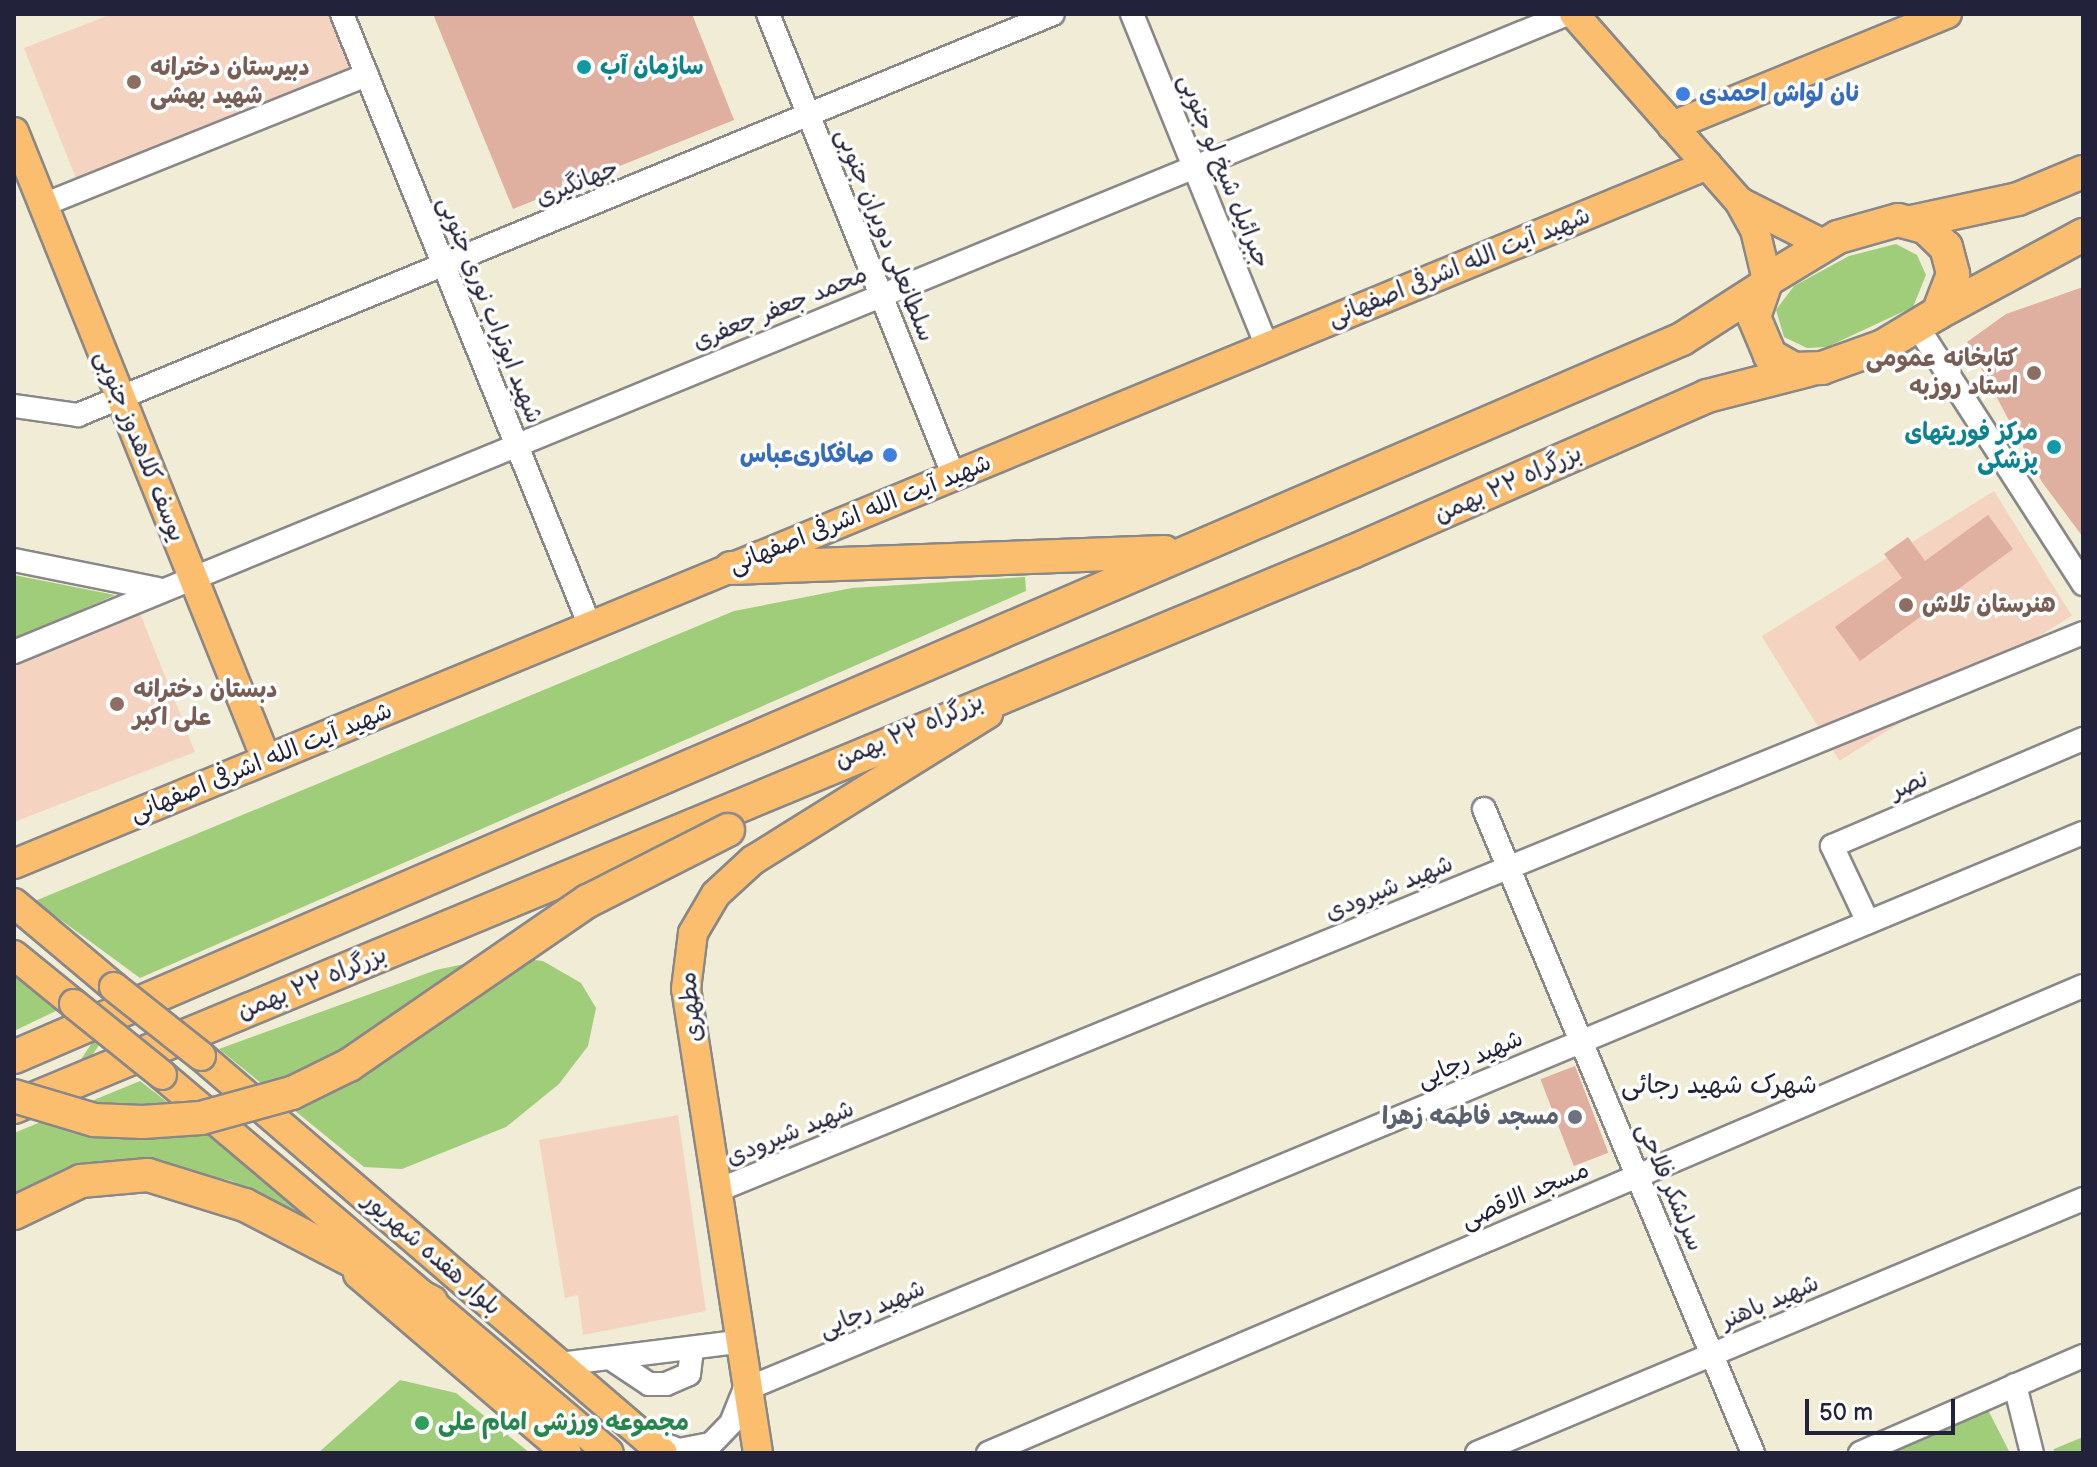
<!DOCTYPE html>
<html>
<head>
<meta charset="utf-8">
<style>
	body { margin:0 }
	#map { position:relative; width:2097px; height:1467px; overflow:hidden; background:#f0ecd5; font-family:"Balsamiq Sans","Playpen Sans Arabic",sans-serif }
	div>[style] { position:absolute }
	.built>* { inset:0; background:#f4d3c0; transform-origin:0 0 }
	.green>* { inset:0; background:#a0cd7a; transform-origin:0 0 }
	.building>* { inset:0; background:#dfaf9f; transform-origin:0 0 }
	.roads { filter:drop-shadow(2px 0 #898788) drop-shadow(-2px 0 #898788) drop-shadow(0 2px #898788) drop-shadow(0 -2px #898788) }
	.minor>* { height:22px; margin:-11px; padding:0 11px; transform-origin:11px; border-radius:11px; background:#fff }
	.major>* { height:28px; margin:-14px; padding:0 14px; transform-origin:14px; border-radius:14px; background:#fbbe6e }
	.highway>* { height:32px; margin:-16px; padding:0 16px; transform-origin:16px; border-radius:16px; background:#fbbe6e }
	.bridges { filter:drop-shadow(2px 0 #898788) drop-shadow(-2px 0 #898788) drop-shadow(0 2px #898788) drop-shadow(0 -2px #898788) }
	.major-bridge>* { height:28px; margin:-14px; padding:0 14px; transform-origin:14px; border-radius:14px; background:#fbbe6e }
	.highway-bridge>* { height:32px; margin:-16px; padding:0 16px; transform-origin:16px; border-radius:16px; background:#fbbe6e }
	.dots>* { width:22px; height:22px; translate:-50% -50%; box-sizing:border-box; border:4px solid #fff; border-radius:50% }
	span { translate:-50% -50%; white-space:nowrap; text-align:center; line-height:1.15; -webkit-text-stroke:7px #fff; paint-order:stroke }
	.culture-label { font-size:24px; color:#0d838f; font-weight:700 }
	.left { translate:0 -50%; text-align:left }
	.right { translate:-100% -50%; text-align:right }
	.education-label { font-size:24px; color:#785e54; font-weight:700 }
	.shop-label { font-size:24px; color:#366cbe; font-weight:700 }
	.street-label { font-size:24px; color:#22223b }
	.worship-label { font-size:24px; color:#5b616d; font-weight:700 }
	.leisure-label { font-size:24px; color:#27864d; font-weight:700 }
	.neighbourhood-label { font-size:26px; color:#22223b }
	.frame { position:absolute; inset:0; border:16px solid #22223b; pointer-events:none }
	.scale { position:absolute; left:1805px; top:1399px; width:150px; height:36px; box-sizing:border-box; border:4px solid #22223b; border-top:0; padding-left:10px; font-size:24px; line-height:28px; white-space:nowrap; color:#22223b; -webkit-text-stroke:6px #fff; paint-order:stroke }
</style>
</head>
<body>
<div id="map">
	<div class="built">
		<div style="clip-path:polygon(112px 14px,329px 14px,350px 67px,78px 183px,24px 48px)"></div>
		<div style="left:1994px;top:491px;width:147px;height:274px;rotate:58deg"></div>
		<div style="clip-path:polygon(140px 613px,195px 752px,14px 822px,14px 666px)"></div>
		<div style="clip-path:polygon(678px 1115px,706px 1311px,583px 1335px,578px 1295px,565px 1298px,539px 1140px)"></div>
	</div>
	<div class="green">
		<div style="clip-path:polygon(1896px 244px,1917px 255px,1926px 275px,1913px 307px,1827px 347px,1807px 348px,1784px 337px,1776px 310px,1794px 286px,1849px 256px)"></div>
		<div style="clip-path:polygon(14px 575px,115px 595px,14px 640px)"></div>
		<div style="clip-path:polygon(1025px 577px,1026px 591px,140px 978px,35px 901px,734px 611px,852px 588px)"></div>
		<div style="clip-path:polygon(502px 956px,543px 961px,581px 983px,596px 1008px,588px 1046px,559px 1084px,506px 1127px,402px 1169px,364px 1167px,219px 1049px,436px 970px)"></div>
		<div style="clip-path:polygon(14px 974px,60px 1009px,14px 1031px)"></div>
		<div style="left:94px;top:1040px;width:7px;height:87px;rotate:34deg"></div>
		<div style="clip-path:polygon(140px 1081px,321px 1221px,312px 1227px,232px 1181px,134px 1159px,95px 1166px,14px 1203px,14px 1133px)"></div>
		<div style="clip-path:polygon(400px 1380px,456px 1393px,530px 1453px,318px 1453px)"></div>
		<div style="clip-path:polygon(1986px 1406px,2010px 1453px,1886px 1453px)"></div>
		<div style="clip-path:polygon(2083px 1437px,2083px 1453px,2053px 1453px,2054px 1449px)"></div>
	</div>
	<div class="building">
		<div style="clip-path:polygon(433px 14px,692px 14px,734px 120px,513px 209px)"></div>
		<div style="clip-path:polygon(2083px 287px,2083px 537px,2042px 482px,1967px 342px,2006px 314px)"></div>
		<div style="clip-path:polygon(1988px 515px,2013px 549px,1860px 661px,1835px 627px,1902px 578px,1884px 554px,1908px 537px,1925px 561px)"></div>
		<div style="left:1575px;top:1066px;width:93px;height:37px;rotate:69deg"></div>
	</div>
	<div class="roads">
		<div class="minor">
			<div style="left:342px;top:14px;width:660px;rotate:67.94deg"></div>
			<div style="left:768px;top:14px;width:498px;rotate:68.1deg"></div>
			<div style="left:1132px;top:14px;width:359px;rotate:67.9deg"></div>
			<div style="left:43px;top:205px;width:349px;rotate:-21.9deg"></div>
			<div style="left:1917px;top:326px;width:307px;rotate:57.2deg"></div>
			<div style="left:14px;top:406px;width:65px;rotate:8deg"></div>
			<div style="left:78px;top:415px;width:1054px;rotate:-22.36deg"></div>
			<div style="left:14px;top:560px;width:147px;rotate:11.4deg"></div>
			<div style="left:14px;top:652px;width:1679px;rotate:-22.33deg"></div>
			<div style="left:1484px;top:809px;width:698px;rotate:67.33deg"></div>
			<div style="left:1868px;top:922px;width:84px;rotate:-115.3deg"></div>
			<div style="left:1832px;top:846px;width:273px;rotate:-23.1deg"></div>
			<div style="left:716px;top:1191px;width:1477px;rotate:-22.2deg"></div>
			<div style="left:610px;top:1358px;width:47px;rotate:33.7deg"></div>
			<div style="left:649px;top:1384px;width:17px"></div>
			<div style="left:666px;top:1384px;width:25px;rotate:-23deg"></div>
			<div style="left:689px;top:1374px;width:26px;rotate:-83deg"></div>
			<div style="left:560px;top:1364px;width:178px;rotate:-7.1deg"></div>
			<div style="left:2015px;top:1385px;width:70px;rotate:76deg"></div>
			<div style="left:650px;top:1439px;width:31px;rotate:21deg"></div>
			<div style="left:679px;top:1450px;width:33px;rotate:-11deg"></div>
			<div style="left:711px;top:1444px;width:29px;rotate:-46deg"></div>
			<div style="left:731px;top:1423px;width:35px;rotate:-68deg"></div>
			<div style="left:744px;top:1390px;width:1450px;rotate:-22.59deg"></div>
			<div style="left:988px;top:1453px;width:1190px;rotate:-23.1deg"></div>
			<div style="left:1477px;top:1453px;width:657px;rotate:-22.74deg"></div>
			<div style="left:1860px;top:1453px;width:243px;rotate:-23.5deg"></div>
		</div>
		<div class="major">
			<div style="left:1574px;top:14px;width:249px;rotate:48.6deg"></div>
			<div style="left:1739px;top:201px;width:33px;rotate:61deg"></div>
			<div style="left:1755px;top:230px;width:51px;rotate:76.5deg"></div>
			<div style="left:1672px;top:126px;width:297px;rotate:-22.2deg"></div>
			<div style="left:14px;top:132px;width:676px;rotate:68.1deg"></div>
			<div style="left:1742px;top:203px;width:91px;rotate:26.8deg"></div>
			<div style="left:14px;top:864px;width:1832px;rotate:-22.43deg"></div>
			<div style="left:14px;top:903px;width:131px;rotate:40deg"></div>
			<div style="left:14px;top:955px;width:77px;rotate:39.2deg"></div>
			<div style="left:201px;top:1056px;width:609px;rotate:40.67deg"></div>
			<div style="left:162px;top:1075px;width:585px;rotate:40.22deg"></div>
			<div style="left:358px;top:1274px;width:275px;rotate:40.6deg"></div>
			<div style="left:758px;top:1453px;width:470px;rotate:-98.8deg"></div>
			<div style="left:686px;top:989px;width:56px;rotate:-82.9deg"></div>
			<div style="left:693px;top:933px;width:45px;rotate:-59.5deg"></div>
			<div style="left:716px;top:894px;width:50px;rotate:-42.6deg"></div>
			<div style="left:753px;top:860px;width:277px;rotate:-31.9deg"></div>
		</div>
		<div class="highway">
			<div style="left:1898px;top:220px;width:28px;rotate:15deg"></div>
			<div style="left:1925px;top:227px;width:29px;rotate:44deg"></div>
			<div style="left:1946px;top:247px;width:28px;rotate:75deg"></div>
			<div style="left:1953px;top:274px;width:42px;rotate:111deg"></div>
			<div style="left:1938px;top:313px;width:64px;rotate:149deg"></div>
			<div style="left:1883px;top:346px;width:65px;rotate:160.2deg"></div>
			<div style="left:1822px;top:368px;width:28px;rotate:178deg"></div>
			<div style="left:1794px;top:369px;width:28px;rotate:-150deg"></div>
			<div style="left:1770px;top:355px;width:41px;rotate:-112.8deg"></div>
			<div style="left:1754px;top:317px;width:39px;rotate:-71deg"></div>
			<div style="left:1767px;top:280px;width:83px;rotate:-31.2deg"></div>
			<div style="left:1838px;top:237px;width:62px;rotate:-15.8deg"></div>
			<div style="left:1912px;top:222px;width:108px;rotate:-12.2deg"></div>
			<div style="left:2018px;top:199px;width:70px;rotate:-22.6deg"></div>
			<div style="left:1938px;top:313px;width:165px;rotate:-28.3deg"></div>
			<div style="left:731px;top:568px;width:434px;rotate:-2.1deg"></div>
			<div style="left:14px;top:1057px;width:1816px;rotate:-23.29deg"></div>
			<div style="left:1682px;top:339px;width:93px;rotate:-32.7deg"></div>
			<div style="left:14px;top:1107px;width:1449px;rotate:-22.53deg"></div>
			<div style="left:1352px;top:552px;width:388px;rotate:-23.7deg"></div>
			<div style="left:1707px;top:396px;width:104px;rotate:-14.4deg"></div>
			<div style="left:14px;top:1213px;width:74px;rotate:-25.5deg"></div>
			<div style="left:81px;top:1181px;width:67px;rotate:-5.1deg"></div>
			<div style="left:148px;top:1175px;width:102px;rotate:17.2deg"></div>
			<div style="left:245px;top:1205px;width:210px;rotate:27.5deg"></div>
		</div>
	</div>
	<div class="bridges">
		<div class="major-bridge">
			<div style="left:114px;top:987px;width:111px;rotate:38.4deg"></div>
			<div style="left:74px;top:1004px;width:113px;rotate:38.9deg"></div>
		</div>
		<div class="highway-bridge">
			<div style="left:14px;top:1096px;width:84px;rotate:16.7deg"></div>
			<div style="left:94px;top:1120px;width:49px;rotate:2.3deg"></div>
			<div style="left:143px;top:1122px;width:58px;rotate:-3.9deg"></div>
			<div style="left:201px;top:1118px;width:94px;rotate:-15.4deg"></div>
			<div style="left:292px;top:1093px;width:64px;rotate:-26.2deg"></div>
			<div style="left:349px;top:1065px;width:290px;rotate:-34.5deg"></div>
			<div style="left:588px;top:901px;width:157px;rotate:-26.9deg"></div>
		</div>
	</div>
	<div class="dots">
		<div style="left:584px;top:67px;background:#0f9aa8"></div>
		<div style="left:134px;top:82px;background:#8d6e63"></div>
		<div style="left:1683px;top:94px;background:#3f7fe0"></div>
		<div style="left:2034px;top:373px;background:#8d6e63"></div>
		<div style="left:2054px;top:447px;background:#0f9aa8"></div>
		<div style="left:890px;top:455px;background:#3f7fe0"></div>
		<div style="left:1906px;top:605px;background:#8d6e63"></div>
		<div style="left:117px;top:704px;background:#8d6e63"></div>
		<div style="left:1575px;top:1117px;background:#6b7280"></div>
		<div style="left:422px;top:1423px;background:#2e9e5b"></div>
	</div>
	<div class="culture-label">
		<span class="left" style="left:600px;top:67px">سازمان آب</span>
		<span class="right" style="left:2038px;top:447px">مرکز فوریتهای<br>پزشکی</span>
	</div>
	<div class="education-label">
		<span class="left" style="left:150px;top:82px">دبیرستان دخترانه<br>شهید بهشی</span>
		<span class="right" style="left:2018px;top:373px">کتابخانه عمومی<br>استاد روزبه</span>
		<span class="left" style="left:1922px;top:605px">هنرستان تلاش</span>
		<span class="left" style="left:133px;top:704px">دبستان دخترانه<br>علی اکبر</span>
	</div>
	<div class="shop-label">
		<span class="left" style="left:1699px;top:94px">نان لواش احمدی</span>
		<span class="right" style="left:874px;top:455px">صافکاری‌عباس</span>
	</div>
	<div class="street-label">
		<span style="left:1224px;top:171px;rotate:68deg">جبرائیل شیخ لو جنوبی</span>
		<span style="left:577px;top:183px;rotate:-22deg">جهانگیری</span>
		<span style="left:885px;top:235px;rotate:68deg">سلطانعلی دویران جنوبی</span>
		<span style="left:1459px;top:267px;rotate:-22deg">شهید آیت الله اشرفی اصفهانی</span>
		<span style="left:780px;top:308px;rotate:-22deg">محمد جعفر جعفری</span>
		<span style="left:490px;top:310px;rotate:68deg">شهید ابوتراب نوری جنوبی</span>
		<span style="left:140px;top:446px;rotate:68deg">یوسف کلاهدوز جنوبی</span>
		<span style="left:1508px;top:484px;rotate:-24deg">بزرگراه ۲۲ بهمن</span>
		<span style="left:860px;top:514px;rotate:-22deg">شهید آیت الله اشرفی اصفهانی</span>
		<span style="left:909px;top:731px;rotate:-23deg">بزرگراه ۲۲ بهمن</span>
		<span style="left:261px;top:762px;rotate:-22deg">شهید آیت الله اشرفی اصفهانی</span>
		<span style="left:1909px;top:785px;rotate:-23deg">نصر</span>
		<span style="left:1389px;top:888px;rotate:-22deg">شهید شیرودی</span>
		<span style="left:312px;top:983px;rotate:-22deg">بزرگراه ۲۲ بهمن</span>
		<span style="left:691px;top:1007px;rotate:-95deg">مطهری</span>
		<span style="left:1470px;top:1059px;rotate:-23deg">شهید رجایی</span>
		<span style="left:790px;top:1133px;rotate:-22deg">شهید شیرودی</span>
		<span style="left:1670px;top:1187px;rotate:67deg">سرلشکر فلاحی</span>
		<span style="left:1525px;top:1195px;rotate:-23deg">مسجد الاقصی</span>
		<span style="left:432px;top:1254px;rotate:41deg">بلوار هفده شهریور</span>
		<span style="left:1770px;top:1302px;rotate:-23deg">شهید باهنر</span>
		<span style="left:872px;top:1309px;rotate:-23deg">شهید رجایی</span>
	</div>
	<div class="worship-label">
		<span class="right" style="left:1559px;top:1117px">مسجد فاطمه زهرا</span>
	</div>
	<div class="leisure-label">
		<span class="left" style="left:438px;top:1423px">مجموعه ورزشی امام علی</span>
	</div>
	<div class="neighbourhood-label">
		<span style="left:1719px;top:1086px">شهرک شهید رجائی</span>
	</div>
	<div class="frame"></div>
	<div class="scale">50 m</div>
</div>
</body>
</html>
